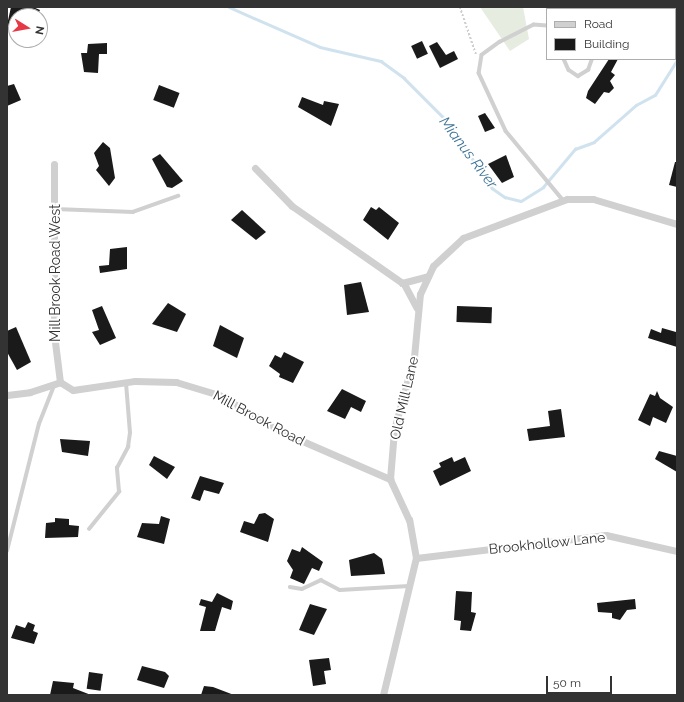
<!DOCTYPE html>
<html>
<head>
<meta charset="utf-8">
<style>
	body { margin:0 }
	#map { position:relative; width:684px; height:702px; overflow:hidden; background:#fff; font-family:Raleway,sans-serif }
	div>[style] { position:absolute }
	.green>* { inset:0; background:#e6ecdf }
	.stream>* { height:2.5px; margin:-1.25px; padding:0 1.25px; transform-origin:1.25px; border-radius:1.25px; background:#cfe2ee }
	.building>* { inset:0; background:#1a1a1a; transform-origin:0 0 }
	.path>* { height:1.5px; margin-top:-0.75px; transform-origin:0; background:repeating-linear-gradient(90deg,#cdcdcd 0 2px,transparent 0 4px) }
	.service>* { height:3.5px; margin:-1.75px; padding:0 1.75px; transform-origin:1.75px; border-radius:1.75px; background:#d0d0d0 }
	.minor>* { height:7px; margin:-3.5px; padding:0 3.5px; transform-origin:3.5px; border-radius:3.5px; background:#d0d0d0 }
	span { translate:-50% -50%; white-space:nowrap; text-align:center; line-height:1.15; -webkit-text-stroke:4px #fff; paint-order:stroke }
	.street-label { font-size:14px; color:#333 }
	.water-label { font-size:15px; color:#3f7597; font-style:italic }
	.frame { position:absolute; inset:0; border:8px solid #333; pointer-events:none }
	.legend { position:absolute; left:546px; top:8px; width:130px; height:52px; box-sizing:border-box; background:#fff; border:1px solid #adadad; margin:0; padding:5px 7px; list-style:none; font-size:12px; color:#333 }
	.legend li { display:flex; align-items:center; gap:8px; height:20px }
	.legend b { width:20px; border:1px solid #adadad }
	.north { position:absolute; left:8px; top:8px; width:40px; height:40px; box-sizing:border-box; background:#fff; border:1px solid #adadad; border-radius:50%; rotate:101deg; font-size:11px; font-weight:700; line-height:16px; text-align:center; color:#333 }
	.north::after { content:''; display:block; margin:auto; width:14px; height:18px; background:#e63946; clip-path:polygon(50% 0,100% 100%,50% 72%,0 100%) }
	.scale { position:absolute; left:546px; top:676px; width:66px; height:18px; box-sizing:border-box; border:2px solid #333; border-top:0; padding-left:5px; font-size:12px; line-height:14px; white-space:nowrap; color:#333; -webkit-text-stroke:3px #fff; paint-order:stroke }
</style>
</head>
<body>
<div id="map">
	<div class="green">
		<div style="clip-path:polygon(480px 7px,523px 7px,529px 39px,510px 51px)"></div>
	</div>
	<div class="stream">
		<div style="left:229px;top:7px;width:99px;rotate:23.7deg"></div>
		<div style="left:320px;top:47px;width:63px;rotate:12.9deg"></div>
		<div style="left:381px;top:61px;width:29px;rotate:36deg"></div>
		<div style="left:404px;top:78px;width:61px;rotate:45deg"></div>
		<div style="left:447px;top:121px;width:81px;rotate:56.1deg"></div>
		<div style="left:492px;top:188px;width:16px;rotate:35deg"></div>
		<div style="left:505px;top:197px;width:16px;rotate:14deg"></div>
		<div style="left:521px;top:201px;width:26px;rotate:-32deg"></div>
		<div style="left:543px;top:187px;width:50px;rotate:-49.9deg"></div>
		<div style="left:575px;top:149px;width:20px;rotate:-20deg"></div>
		<div style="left:594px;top:142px;width:56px;rotate:-41.4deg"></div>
		<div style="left:636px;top:105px;width:21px;rotate:-28deg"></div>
		<div style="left:655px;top:95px;width:41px;rotate:-57.8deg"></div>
	</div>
	<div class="building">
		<div style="clip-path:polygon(11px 7px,33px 7px,40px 10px,37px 16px,16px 16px,16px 29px,7px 25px)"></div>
		<div style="left:422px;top:41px;width:14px;height:12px;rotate:65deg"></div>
		<div style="clip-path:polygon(437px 42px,446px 55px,454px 51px,458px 59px,440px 68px,429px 46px)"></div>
		<div style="clip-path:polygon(107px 43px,107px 54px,99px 54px,98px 73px,84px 72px,81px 53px,87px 53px,88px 44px)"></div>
		<div style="clip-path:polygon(609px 59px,618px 59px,611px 72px,615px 75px,610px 81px,614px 88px,609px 93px,604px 92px,595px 104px,586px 98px,588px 91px)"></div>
		<div style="clip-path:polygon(14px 84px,21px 100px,7px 106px,7px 86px)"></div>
		<div style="left:159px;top:85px;width:22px;height:16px;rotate:21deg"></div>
		<div style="clip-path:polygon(302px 97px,323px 105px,324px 101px,339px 104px,331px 126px,298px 107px)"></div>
		<div style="clip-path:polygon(485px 113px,495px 128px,485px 132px,478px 116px)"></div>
		<div style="clip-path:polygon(103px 142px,110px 148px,115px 178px,109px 186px,96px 170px,99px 166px,94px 153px)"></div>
		<div style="clip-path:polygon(160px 154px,183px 181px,172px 188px,167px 187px,152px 159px)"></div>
		<div style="clip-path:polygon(506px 155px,514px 177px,502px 183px,488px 164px)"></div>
		<div style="clip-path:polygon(675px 162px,677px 162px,677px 187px,669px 185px)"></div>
		<div style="clip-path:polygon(371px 207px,376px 210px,379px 207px,399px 223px,388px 240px,363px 220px)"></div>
		<div style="clip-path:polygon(242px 210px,266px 232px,256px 240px,231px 220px)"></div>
		<div style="clip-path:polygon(127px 247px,127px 269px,100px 273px,99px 266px,109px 265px,110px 249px)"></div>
		<div style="clip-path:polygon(361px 282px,369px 312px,347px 315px,344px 285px)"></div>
		<div style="clip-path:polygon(168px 303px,186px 314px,177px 332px,152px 324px)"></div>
		<div style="clip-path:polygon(102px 306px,116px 338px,100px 345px,92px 332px,99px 330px,92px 310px)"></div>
		<div style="left:457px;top:306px;width:35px;height:16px;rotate:2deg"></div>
		<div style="clip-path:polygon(220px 325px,244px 338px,237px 358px,213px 346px)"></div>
		<div style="clip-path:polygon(16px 327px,31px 362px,17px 370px,7px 352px,7px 331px)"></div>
		<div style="clip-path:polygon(662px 328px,676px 332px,677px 347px,648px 338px,651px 329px,661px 333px)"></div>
		<div style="clip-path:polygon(284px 352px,304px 362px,293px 383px,279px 377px,280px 374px,269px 366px,275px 355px,281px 358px)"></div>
		<div style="clip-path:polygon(342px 389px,366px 401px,361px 412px,351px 407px,345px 419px,327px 411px)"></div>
		<div style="clip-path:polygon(657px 391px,660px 398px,673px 407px,666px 423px,653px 417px,650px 426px,638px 420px,650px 394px,655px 396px)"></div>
		<div style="clip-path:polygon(561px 409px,565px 437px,529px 441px,527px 429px,550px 426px,548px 411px)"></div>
		<div style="clip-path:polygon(60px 439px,90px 441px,88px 456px,62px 452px)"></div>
		<div style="clip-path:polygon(659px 451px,677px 456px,677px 472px,655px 459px)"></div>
		<div style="clip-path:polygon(154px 456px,175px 467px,167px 479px,149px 465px)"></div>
		<div style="clip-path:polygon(452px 457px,454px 462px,465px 457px,471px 471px,440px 486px,433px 471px,441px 467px,439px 463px)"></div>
		<div style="clip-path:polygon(200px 476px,224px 483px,219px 494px,204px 490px,200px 501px,191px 498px)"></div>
		<div style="clip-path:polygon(265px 513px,274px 519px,268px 542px,240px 532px,244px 521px,254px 524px,259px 514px)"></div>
		<div style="clip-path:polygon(161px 516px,170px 519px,164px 544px,137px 537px,142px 523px,159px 524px)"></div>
		<div style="clip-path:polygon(55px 518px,69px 519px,69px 525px,79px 526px,78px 537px,45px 538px,46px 523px,55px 522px)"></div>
		<div style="clip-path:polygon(302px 547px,323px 562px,319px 571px,312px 568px,304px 584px,290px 578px,293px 570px,287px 561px,292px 549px,300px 552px)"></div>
		<div style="clip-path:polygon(374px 553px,382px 559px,385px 574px,351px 576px,349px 560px)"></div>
		<div style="clip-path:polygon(456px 591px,472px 592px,471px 612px,476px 613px,471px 631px,460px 630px,461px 621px,454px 620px)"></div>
		<div style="clip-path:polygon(217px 593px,233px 601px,231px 610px,222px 607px,215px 631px,200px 631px,206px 607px,199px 605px,201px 599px,212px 602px)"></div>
		<div style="clip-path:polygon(635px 599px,636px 609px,627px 610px,620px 620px,612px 618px,612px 613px,598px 612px,597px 603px)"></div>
		<div style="clip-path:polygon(310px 604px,327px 609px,314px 635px,299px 630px)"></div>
		<div style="clip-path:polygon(28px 622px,35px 625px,33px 631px,38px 633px,34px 644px,11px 638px,16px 625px,25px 628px)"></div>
		<div style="clip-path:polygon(329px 658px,331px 670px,324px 671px,326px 684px,313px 686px,309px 660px)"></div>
		<div style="clip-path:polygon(142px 666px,165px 672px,169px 676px,164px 688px,137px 680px)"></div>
		<div style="left:89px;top:672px;width:14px;height:17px;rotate:8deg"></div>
		<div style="clip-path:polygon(53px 681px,74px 683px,73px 688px,91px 695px,50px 695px)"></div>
		<div style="clip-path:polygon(204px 686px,213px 687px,234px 695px,201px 695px)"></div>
	</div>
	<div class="path">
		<div style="left:460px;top:7px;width:50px;rotate:71.2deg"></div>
	</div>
	<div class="service">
		<div style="left:547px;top:26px;width:13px;rotate:-176deg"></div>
		<div style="left:534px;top:25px;width:38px;rotate:153deg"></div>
		<div style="left:500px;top:42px;width:22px;rotate:144deg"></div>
		<div style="left:482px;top:55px;width:18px;rotate:99deg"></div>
		<div style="left:479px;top:73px;width:64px;rotate:65deg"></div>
		<div style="left:506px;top:131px;width:89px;rotate:50.4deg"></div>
		<div style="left:564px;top:59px;width:12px;rotate:66deg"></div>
		<div style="left:569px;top:70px;width:11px;rotate:34deg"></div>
		<div style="left:578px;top:76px;width:12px;rotate:-31deg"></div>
		<div style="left:588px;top:70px;width:12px;rotate:-70deg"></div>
		<div style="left:55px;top:209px;width:78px;rotate:2.2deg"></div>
		<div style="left:133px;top:212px;width:48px;rotate:-19.6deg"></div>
		<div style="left:89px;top:529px;width:48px;rotate:-51deg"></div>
		<div style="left:119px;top:492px;width:24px;rotate:-95deg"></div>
		<div style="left:117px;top:468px;width:24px;rotate:-62deg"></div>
		<div style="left:128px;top:447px;width:14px;rotate:-82deg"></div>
		<div style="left:130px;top:433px;width:50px;rotate:-94.6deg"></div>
		<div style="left:7px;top:551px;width:131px;rotate:-75.9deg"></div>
		<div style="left:39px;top:424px;width:41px;rotate:-68.5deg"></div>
		<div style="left:290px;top:587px;width:12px;rotate:9deg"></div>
		<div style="left:302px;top:589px;width:21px;rotate:-25deg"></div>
		<div style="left:321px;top:580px;width:21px;rotate:28deg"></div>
		<div style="left:340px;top:590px;width:69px;rotate:-3.3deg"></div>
	</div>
	<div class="minor">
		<div style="left:54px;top:164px;width:170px;rotate:90deg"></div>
		<div style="left:54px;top:334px;width:48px;rotate:82.9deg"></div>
		<div style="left:255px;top:168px;width:53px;rotate:45.8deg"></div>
		<div style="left:292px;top:206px;width:136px;rotate:34.9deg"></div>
		<div style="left:404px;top:284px;width:27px;rotate:62deg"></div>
		<div style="left:402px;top:283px;width:27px;rotate:-15deg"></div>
		<div style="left:60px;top:382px;width:15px;rotate:32deg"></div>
		<div style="left:73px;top:390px;width:63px;rotate:-8.3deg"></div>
		<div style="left:135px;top:381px;width:41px;rotate:1.4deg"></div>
		<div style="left:176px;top:382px;width:45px;rotate:16.8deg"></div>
		<div style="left:219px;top:395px;width:75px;rotate:30.3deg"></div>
		<div style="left:284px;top:433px;width:116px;rotate:23.5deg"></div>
		<div style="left:7px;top:395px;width:23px;rotate:-7deg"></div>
		<div style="left:30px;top:392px;width:32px;rotate:-18deg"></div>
		<div style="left:416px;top:558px;width:191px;rotate:-6.9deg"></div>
		<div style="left:606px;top:535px;width:73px;rotate:12.7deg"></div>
		<div style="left:383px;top:695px;width:141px;rotate:-76.5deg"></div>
		<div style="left:416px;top:558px;width:39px;rotate:-100deg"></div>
		<div style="left:409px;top:520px;width:45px;rotate:-114.9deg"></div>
		<div style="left:390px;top:479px;width:49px;rotate:-85.3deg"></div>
		<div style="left:394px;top:430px;width:76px;rotate:-74.7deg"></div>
		<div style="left:414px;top:357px;width:63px;rotate:-84.6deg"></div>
		<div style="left:420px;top:294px;width:31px;rotate:-65deg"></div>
		<div style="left:433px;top:266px;width:41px;rotate:-43deg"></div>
		<div style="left:463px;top:238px;width:111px;rotate:-20.6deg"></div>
		<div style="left:567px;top:199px;width:26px"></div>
		<div style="left:593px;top:199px;width:88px;rotate:16.6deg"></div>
	</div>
	<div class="street-label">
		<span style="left:55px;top:273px;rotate:-90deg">Mill Brook Road West</span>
		<span style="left:404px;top:398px;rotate:-77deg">Old Mill Lane</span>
		<span style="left:259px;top:418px;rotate:28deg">Mill Brook Road</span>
		<span style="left:547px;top:543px;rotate:-6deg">Brookhollow Lane</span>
	</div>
	<div class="water-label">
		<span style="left:468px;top:153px;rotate:53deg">Mianus River</span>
	</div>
	<div class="frame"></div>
	<ul class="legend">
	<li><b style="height:5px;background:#d0d0d0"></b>Road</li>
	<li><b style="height:11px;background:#1a1a1a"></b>Building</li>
	</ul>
	<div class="north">N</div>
	<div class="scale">50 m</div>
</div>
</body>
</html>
